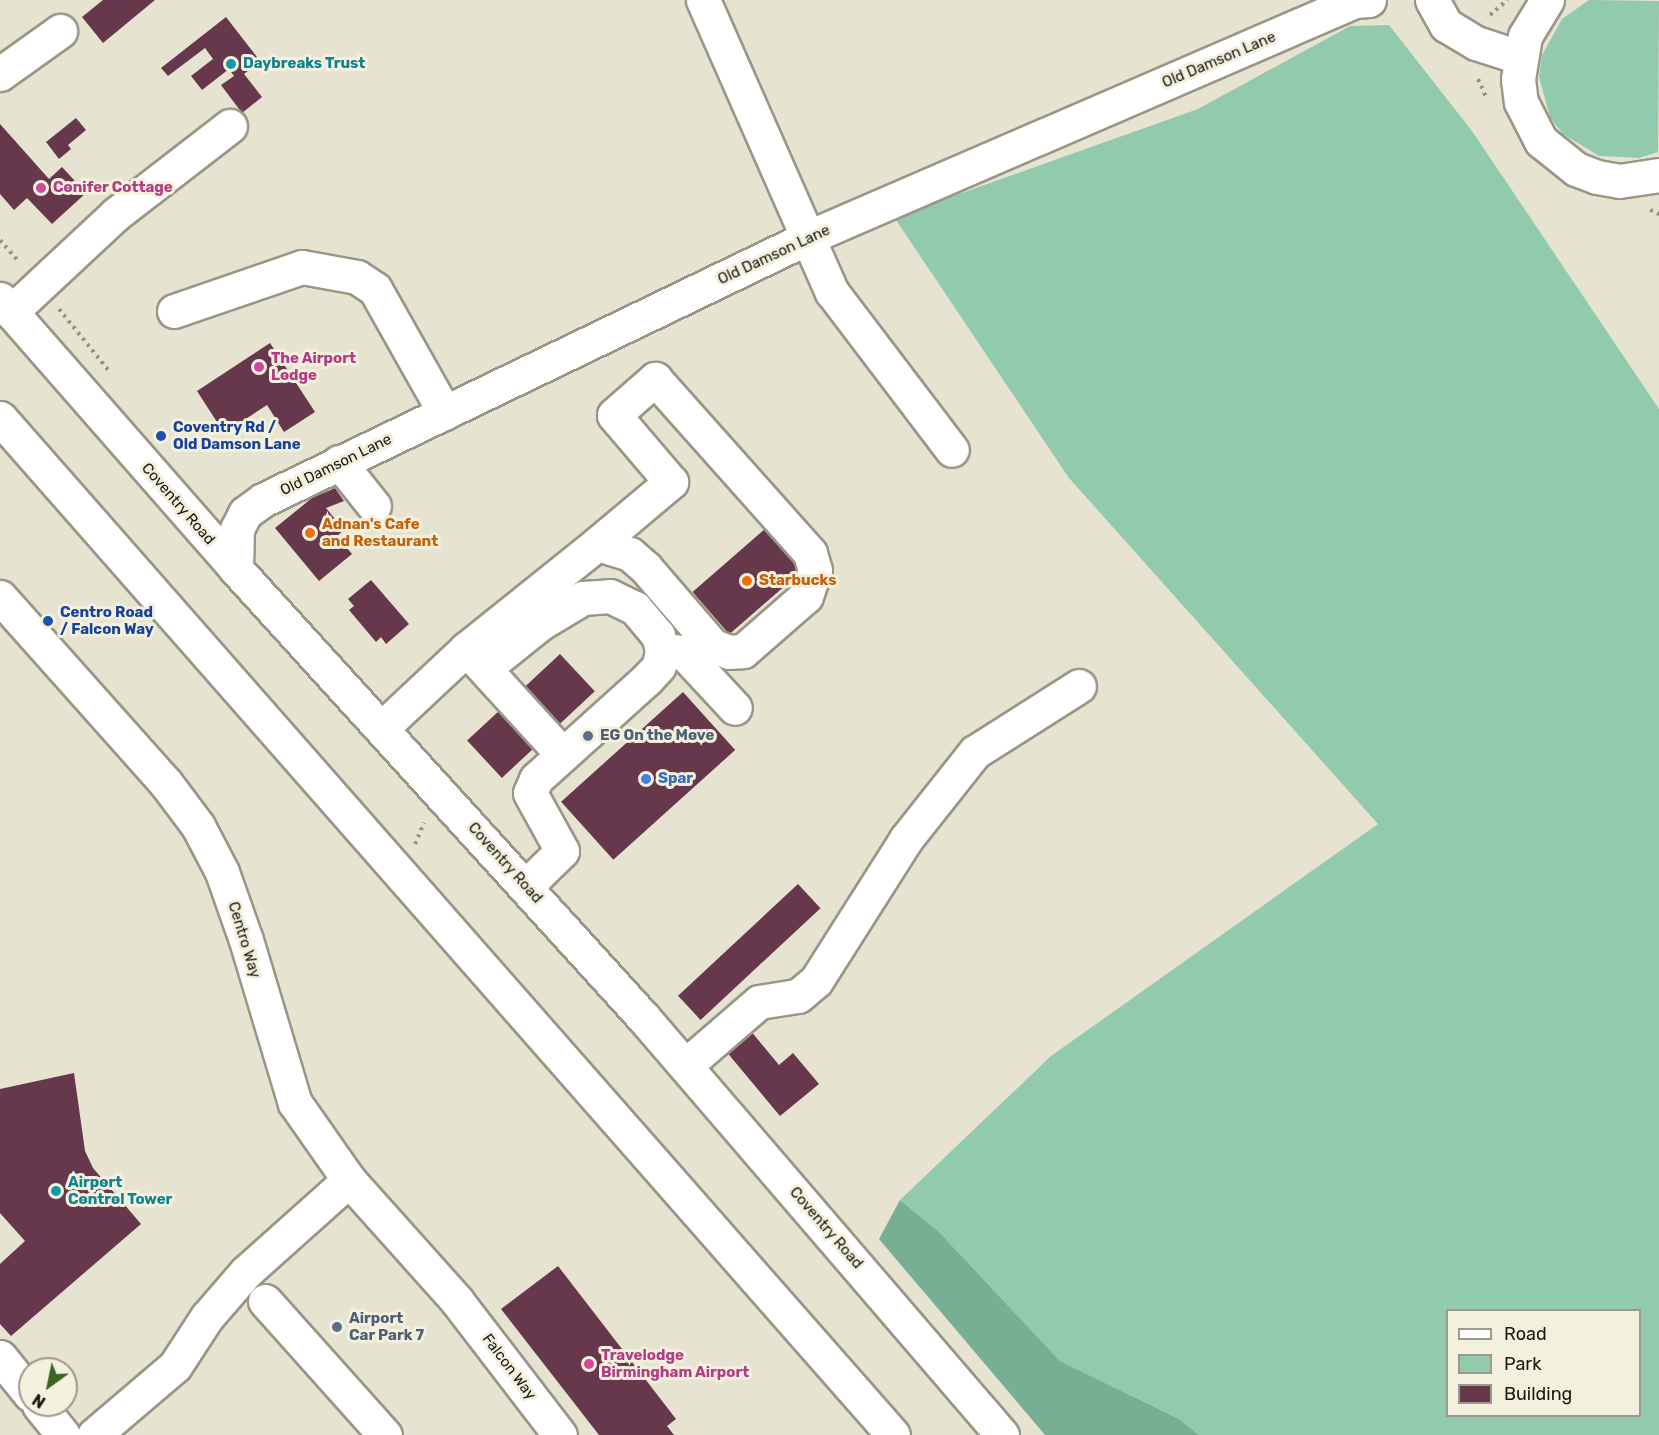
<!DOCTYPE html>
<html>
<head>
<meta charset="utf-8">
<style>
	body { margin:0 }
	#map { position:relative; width:1659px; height:1435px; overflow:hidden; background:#e7e3d1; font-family:Rubik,sans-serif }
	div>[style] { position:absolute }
	.green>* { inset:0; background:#92caad }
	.forest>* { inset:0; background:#76af93 }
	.building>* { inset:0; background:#67374c; transform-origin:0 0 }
	.path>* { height:4px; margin-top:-2px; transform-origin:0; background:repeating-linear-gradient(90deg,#969386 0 3px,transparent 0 7.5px) }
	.roads { filter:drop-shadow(2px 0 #9a9686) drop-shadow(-2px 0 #9a9686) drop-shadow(0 2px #9a9686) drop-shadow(0 -2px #9a9686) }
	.minor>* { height:33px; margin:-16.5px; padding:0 16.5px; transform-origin:16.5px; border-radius:16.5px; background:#fff }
	.highway>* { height:33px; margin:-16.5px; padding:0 16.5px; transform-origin:16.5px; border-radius:16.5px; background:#fff }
	.dots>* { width:16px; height:16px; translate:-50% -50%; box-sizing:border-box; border:3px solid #f4f0de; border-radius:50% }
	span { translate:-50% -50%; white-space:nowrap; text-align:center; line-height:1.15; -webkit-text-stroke:6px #f4f0de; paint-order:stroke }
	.street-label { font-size:15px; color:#191811 }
	.culture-label { font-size:15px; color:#0d838f; font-weight:700 }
	.left { translate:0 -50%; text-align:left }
	.hotel-label { font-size:15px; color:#b23c85; font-weight:700 }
	.transit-label { font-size:15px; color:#164399; font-weight:700 }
	.food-label { font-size:15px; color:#c56008; font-weight:700 }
	.service-label { font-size:15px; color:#4e5e75; font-weight:700 }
	.shop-label { font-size:15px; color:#366cbe; font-weight:700 }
	.legend { position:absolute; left:1446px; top:1309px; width:195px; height:108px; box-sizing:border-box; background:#f4f0de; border:2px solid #9c9a8c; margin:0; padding:8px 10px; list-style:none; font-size:18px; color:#191811 }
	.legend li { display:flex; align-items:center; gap:12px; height:30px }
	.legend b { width:30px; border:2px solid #9c9a8c }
	.north { position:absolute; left:18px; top:1357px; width:60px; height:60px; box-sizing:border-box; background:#f4f0de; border:2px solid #9c9a8c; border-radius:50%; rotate:213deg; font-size:16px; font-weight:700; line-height:24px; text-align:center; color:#191811 }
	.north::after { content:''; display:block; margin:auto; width:21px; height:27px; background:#396422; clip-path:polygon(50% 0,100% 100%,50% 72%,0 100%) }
</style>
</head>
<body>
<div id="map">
	<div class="green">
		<div style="clip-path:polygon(1589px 0,1659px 1px,1658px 152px,1639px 158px,1599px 156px,1563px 134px,1550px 117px,1539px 77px,1542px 55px,1562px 19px)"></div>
		<div style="clip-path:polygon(evenodd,1389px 25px,1472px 131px,1659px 409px,1659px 1435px,1199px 1435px,1179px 1419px,1060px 1361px,939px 1232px,900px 1200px,1051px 1056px,1378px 824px,1069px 478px,894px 217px,1198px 109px,1350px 26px,1389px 25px,1448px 1310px,1640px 1310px,1640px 1416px,1448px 1416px,1448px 1310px)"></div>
	</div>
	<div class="forest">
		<div style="clip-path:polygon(900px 1200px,939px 1232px,1060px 1361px,1179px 1419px,1199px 1435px,1045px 1435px,879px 1239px)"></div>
	</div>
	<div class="building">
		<div style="clip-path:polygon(103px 0,155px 0,103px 43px,82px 17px)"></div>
		<div style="clip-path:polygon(226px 17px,260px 61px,244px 74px,262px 97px,242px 113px,221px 85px,234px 76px,229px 69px,202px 90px,191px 76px,213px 59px,205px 48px,168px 76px,161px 68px)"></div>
		<div style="clip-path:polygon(76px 118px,86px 130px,68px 145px,71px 149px,59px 159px,46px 142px)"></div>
		<div style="clip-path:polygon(0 124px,49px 179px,62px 167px,86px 193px,52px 224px,27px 198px,14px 210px,0 194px)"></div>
		<div style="clip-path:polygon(270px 343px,315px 412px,284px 432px,267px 405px,224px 433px,197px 391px)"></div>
		<div style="clip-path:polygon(335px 488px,344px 501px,326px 508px,344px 530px,337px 536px,352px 554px,319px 581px,275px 528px,312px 498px)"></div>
		<div style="left:765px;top:529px;width:56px;height:96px;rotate:49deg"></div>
		<div style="clip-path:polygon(371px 580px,409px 624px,386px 644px,381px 637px,376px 642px,349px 610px,354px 606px,348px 599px)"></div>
		<div style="left:560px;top:654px;width:51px;height:127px;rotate:47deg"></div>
		<div style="left:683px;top:692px;width:78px;height:164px;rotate:48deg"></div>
		<div style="left:798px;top:884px;width:33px;height:164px;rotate:47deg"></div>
		<div style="clip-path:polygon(750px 1030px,779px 1065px,793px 1053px,819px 1084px,780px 1116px,725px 1050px)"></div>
		<div style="clip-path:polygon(74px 1073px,85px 1151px,93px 1168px,141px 1224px,11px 1336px,0 1324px,0 1264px,25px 1241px,0 1213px,0 1089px)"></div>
		<div style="clip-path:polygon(558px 1266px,676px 1419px,667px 1426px,674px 1435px,599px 1435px,501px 1309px)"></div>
	</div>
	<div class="path">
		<div style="left:1490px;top:15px;width:23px;rotate:-41deg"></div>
		<div style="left:1478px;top:79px;width:20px;rotate:66deg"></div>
		<div style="left:1650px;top:210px;width:10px;rotate:24deg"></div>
		<div style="left:0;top:240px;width:29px;rotate:49deg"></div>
		<div style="left:59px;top:309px;width:80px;rotate:51.1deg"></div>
		<div style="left:415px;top:844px;width:23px;rotate:-67deg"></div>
	</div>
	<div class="roads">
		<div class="minor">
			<div style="left:703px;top:0;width:319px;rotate:66.2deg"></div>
			<div style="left:832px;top:292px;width:198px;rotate:52.8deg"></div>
			<div style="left:1432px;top:0;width:29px;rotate:61deg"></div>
			<div style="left:1446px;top:25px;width:35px;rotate:31deg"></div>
			<div style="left:1476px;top:43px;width:45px;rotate:18deg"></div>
			<div style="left:1547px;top:0;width:42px;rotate:121.4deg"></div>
			<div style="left:1525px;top:36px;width:44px;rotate:99.2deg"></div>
			<div style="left:1518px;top:79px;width:23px;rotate:83deg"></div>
			<div style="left:1521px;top:102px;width:44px;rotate:62.9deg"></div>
			<div style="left:1541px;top:141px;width:45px;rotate:38.7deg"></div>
			<div style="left:1576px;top:169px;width:22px;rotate:21deg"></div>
			<div style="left:1597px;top:177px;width:22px;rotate:10deg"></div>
			<div style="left:1619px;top:181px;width:40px;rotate:-8.5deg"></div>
			<div style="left:0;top:74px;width:74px;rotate:-35.6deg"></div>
			<div style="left:174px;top:311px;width:135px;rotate:-19deg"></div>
			<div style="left:302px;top:267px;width:56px;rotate:10.3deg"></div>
			<div style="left:357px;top:277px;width:22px;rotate:34deg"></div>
			<div style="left:375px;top:289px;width:142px;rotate:60.6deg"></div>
			<div style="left:11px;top:312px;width:144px;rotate:-43deg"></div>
			<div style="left:116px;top:214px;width:144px;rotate:-37.7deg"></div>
			<div style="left:655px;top:379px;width:233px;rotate:48.3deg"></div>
			<div style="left:810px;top:553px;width:18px;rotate:74deg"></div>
			<div style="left:815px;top:570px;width:28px;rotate:109deg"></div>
			<div style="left:806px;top:596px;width:84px;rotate:138.9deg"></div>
			<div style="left:743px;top:651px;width:14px;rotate:176deg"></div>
			<div style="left:729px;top:652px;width:17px;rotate:-159deg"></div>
			<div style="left:713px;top:646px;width:103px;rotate:-130.7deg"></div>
			<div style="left:646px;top:568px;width:21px;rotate:-139deg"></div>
			<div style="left:630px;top:554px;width:34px;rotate:-163deg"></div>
			<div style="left:597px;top:544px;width:97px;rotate:-40deg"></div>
			<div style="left:671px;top:482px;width:88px;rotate:-130.4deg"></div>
			<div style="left:614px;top:415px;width:55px;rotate:-41.3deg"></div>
			<div style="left:339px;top:462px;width:56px;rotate:51.5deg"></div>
			<div style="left:236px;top:569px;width:40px;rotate:-88.6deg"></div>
			<div style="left:237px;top:529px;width:18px;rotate:-63deg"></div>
			<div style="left:245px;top:513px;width:22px;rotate:-36deg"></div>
			<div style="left:263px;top:500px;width:606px;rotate:-25.72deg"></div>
			<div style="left:809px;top:237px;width:595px;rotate:-23.38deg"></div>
			<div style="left:1355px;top:1px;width:14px;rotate:-4deg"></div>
			<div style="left:0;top:597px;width:248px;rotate:48.3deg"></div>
			<div style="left:165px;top:782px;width:55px;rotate:53.1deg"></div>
			<div style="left:198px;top:826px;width:52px;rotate:62.4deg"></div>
			<div style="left:222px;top:872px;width:72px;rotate:70.6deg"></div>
			<div style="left:246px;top:940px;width:170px;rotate:73.3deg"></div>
			<div style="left:295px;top:1103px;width:94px;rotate:55deg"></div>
			<div style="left:349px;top:1180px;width:162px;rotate:48.2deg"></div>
			<div style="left:457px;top:1301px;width:169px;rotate:52.5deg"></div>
			<div style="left:662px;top:650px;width:21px;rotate:5deg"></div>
			<div style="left:683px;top:652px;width:76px;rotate:47.1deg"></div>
			<div style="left:469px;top:652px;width:139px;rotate:47.6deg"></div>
			<div style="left:485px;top:668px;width:72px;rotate:-38.8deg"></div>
			<div style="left:541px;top:623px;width:49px;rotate:-30.8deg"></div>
			<div style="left:583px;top:598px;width:27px;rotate:-4deg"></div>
			<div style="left:610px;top:596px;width:28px;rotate:26deg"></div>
			<div style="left:635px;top:608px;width:35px;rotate:50deg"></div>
			<div style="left:658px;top:635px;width:16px;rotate:75deg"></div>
			<div style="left:662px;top:650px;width:16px;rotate:101deg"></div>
			<div style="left:659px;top:666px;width:18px;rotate:133deg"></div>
			<div style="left:647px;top:679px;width:149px;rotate:138deg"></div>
			<div style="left:536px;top:779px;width:15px;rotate:113deg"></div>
			<div style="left:530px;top:793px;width:66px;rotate:61.1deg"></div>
			<div style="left:562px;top:851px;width:50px;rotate:135.8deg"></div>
			<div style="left:383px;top:727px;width:114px;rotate:-43.2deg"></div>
			<div style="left:466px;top:649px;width:168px;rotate:-38.7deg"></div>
			<div style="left:686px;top:1065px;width:96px;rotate:-40.8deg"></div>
			<div style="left:759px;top:1002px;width:39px;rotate:-9deg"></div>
			<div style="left:798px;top:996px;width:23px;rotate:-40deg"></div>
			<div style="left:816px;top:981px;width:168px;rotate:-57.6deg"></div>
			<div style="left:906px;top:839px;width:111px;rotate:-51.6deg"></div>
			<div style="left:975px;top:752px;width:123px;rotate:-32.4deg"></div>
			<div style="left:265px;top:1301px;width:180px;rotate:48.2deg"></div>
			<div style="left:0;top:1357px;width:48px;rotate:51deg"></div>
			<div style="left:39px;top:1405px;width:38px;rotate:51deg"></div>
			<div style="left:94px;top:1435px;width:106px;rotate:-40.4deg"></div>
			<div style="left:175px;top:1366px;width:59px;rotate:-56.9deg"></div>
			<div style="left:207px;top:1317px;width:60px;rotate:-49.1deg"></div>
			<div style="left:246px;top:1272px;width:138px;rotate:-41.8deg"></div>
		</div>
		<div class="highway">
			<div style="left:0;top:299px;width:359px;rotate:48.8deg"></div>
			<div style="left:236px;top:569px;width:605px;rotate:47.75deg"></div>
			<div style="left:643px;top:1017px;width:551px;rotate:49.34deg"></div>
			<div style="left:0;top:418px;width:1353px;rotate:48.71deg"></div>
		</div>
	</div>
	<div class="dots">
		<div style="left:231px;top:64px;background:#0f9aa8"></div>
		<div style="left:41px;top:188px;background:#d1479c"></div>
		<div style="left:259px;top:367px;background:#d1479c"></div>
		<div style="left:161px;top:436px;background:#1a4fb4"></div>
		<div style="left:310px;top:533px;background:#e8710a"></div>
		<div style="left:747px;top:581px;background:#e8710a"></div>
		<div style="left:48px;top:621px;background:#1a4fb4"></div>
		<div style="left:588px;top:736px;background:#5c6f8a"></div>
		<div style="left:646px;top:779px;background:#3f7fe0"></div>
		<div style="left:56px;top:1191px;background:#0f9aa8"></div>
		<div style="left:337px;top:1327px;background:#5c6f8a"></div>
		<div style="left:589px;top:1364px;background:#d1479c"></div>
	</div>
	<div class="street-label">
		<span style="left:1219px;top:60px;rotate:-23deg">Old Damson Lane</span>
		<span style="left:774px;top:255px;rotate:-25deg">Old Damson Lane</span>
		<span style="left:336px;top:465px;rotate:-26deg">Old Damson Lane</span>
		<span style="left:178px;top:504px;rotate:49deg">Coventry Road</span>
		<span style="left:505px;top:863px;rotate:48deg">Coventry Road</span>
		<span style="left:244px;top:940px;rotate:73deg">Centro Way</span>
		<span style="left:826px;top:1228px;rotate:49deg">Coventry Road</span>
		<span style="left:509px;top:1367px;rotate:53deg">Falcon Way</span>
	</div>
	<div class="culture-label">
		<span class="left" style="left:243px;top:64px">Daybreaks Trust</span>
		<span class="left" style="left:68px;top:1191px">Airport<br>Control Tower</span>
	</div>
	<div class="hotel-label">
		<span class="left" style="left:53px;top:188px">Conifer Cottage</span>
		<span class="left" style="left:271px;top:367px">The Airport<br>Lodge</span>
		<span class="left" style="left:601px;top:1364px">Travelodge<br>Birmingham Airport</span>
	</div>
	<div class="transit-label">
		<span class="left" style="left:173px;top:436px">Coventry Rd /<br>Old Damson Lane</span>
		<span class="left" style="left:60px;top:621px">Centro Road<br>/ Falcon Way</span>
	</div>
	<div class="food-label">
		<span class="left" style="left:322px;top:533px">Adnan's Cafe<br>and Restaurant</span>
		<span class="left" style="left:759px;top:581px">Starbucks</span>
	</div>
	<div class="service-label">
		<span class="left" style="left:600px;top:736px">EG On the Move</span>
		<span class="left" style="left:349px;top:1327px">Airport<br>Car Park 7</span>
	</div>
	<div class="shop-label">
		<span class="left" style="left:658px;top:779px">Spar</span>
	</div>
	<ul class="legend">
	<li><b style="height:8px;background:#fff"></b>Road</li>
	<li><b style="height:16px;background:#92caad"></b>Park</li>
	<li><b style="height:16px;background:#67374c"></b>Building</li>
	</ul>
	<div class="north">N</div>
</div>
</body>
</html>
